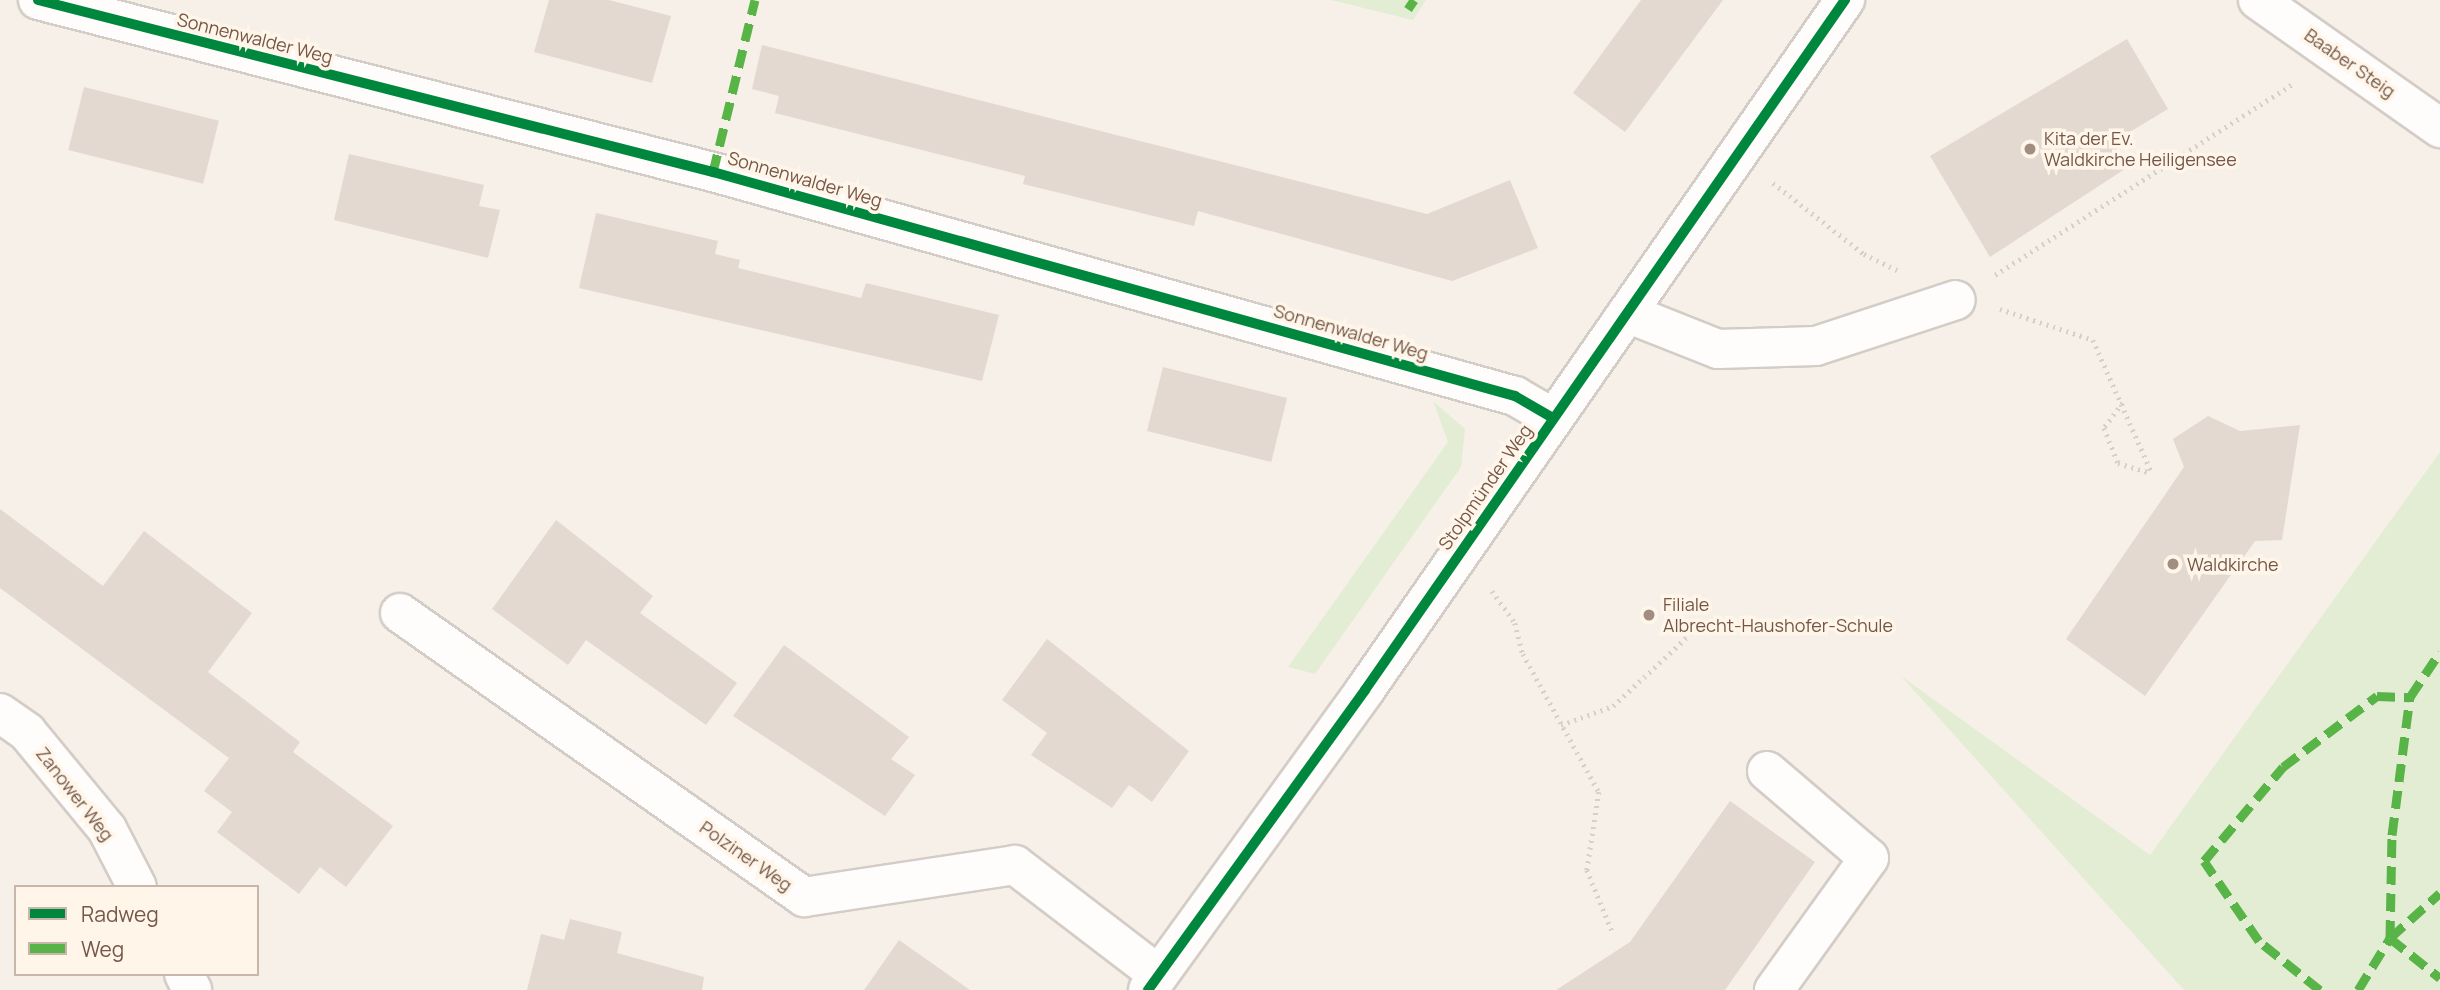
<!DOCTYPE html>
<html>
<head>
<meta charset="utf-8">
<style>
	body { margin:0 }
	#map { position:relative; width:2440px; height:990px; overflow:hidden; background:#f6f0e9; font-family:Manrope,sans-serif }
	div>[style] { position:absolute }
	.green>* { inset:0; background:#e3edd3 }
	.building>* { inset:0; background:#e3d9d0; transform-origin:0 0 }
	.path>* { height:4.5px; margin-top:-2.25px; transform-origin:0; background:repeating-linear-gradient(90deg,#d8cfc9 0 2px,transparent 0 7px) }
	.roads { filter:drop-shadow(2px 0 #d4ccc6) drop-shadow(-2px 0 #d4ccc6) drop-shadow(0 2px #d4ccc6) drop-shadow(0 -2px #d4ccc6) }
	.minor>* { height:38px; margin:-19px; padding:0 19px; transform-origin:19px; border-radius:19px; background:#fefdfc }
	.quiet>* { height:9px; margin-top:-4.5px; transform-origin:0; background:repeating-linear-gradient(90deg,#59b447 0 18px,transparent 0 27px) }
	.cycleway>* { height:10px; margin:-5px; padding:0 5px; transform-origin:5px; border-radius:5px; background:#00873e }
	.dots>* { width:19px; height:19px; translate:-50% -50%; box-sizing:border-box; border:4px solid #fff6e9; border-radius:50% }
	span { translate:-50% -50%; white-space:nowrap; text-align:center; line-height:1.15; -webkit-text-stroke:7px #fff6e9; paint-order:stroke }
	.street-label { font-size:18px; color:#745749 }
	.poi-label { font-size:18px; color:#745749 }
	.left { translate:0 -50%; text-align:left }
	.legend { position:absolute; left:14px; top:885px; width:245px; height:91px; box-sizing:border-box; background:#fff6e9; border:2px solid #c7b6a9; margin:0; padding:9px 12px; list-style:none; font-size:21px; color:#745749 }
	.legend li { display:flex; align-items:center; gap:14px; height:35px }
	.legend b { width:35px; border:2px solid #c7b6a9 }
</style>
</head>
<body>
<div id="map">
	<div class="green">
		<div style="clip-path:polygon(1331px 0,1426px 0,1413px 20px)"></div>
		<div style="clip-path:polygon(1433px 401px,1465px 429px,1461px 467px,1315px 674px,1288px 667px,1448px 442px)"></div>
		<div style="clip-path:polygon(2440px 452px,2440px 990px,2184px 990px,1901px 676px,2150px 855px)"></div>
	</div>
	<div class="building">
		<div style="clip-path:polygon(549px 0,609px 0,671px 16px,652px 83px,534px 52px)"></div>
		<div style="clip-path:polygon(1641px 0,1723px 0,1625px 132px,1573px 93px)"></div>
		<div style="clip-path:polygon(2127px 39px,2168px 109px,2113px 142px,2128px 167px,1990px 257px,1930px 156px)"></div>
		<div style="clip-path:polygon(762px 45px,1427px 214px,1510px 180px,1538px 248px,1452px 281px,1198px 211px,1194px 226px,1023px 184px,1025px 176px,775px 113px,779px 96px,752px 89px)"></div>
		<div style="left:84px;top:87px;width:139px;height:65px;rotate:14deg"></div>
		<div style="clip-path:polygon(349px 154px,484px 185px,479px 206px,500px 210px,488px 258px,334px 220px)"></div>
		<div style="clip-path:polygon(596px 213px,718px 241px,715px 254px,740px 260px,738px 268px,861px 298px,866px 283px,999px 315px,982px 381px,579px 288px)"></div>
		<div style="left:1163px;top:367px;width:128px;height:66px;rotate:14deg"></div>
		<div style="clip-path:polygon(2208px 416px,2240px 431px,2300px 425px,2282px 540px,2255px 541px,2145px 696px,2066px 639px,2184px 467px,2173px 439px)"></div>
		<div style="clip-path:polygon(0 509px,103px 586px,144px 531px,252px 613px,208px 672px,300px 742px,293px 752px,393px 826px,346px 887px,320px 867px,299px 894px,217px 832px,232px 812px,204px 791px,229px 758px,0 588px)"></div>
		<div style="clip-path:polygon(556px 520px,653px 596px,640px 613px,737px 683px,706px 725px,586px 640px,568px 665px,492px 609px)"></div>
		<div style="clip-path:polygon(1047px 639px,1189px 751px,1152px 802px,1129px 785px,1112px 808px,1031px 755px,1047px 733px,1002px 700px)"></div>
		<div style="clip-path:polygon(784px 645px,909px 737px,891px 759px,915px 775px,885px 816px,733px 716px)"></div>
		<div style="clip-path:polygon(1730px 801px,1815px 862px,1725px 990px,1556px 990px,1630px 942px)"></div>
		<div style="clip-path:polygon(570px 919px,622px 932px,617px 953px,704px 977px,702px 990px,527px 990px,541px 934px,564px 940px)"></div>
		<div style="clip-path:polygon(899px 940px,970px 990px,864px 990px)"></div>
	</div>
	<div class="path">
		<div style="left:1773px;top:183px;width:115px;rotate:38deg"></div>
		<div style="left:1864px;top:254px;width:37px;rotate:26deg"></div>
		<div style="left:1995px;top:275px;width:355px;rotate:-32.7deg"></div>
		<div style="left:2000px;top:309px;width:98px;rotate:18.4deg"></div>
		<div style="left:2093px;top:340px;width:145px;rotate:66.1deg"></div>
		<div style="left:2123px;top:403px;width:31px;rotate:127deg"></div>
		<div style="left:2104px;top:428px;width:38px;rotate:68deg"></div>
		<div style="left:2118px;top:463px;width:34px;rotate:17deg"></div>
		<div style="left:1492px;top:591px;width:39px;rotate:54deg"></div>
		<div style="left:1515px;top:623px;width:32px;rotate:76deg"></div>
		<div style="left:1523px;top:654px;width:158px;rotate:61.2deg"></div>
		<div style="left:1599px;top:792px;width:79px;rotate:98.7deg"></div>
		<div style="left:1587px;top:870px;width:66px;rotate:67.7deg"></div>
		<div style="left:1561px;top:725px;width:55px;rotate:-20.1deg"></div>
		<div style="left:1613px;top:706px;width:120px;rotate:-43deg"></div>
	</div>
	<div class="roads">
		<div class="minor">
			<div style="left:38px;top:0;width:697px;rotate:14.3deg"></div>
			<div style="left:713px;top:172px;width:833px;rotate:15.61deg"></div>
			<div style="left:1515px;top:396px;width:44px;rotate:30.1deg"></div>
			<div style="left:2258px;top:0;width:223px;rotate:35.1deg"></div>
			<div style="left:1627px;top:313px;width:98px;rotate:21.6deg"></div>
			<div style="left:1718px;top:349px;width:98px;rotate:-1.8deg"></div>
			<div style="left:1816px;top:346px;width:147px;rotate:-18.2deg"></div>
			<div style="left:400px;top:613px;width:494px;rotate:35.1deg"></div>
			<div style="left:804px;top:897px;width:213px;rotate:-8.6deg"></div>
			<div style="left:1015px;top:865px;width:181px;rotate:37.4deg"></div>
			<div style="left:0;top:713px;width:33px;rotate:35deg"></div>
			<div style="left:27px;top:732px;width:126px;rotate:50.5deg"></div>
			<div style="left:107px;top:829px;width:65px;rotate:62.7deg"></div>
			<div style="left:1767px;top:771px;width:134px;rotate:40.5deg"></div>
			<div style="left:1869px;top:858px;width:163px;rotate:125.7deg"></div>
			<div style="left:184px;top:974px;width:18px;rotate:63deg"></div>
			<div style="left:1148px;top:990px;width:370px;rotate:-54.1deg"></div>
			<div style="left:1365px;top:690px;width:841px;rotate:-55.18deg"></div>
		</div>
	</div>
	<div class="quiet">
		<div style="left:1408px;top:9px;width:11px;rotate:-56deg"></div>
		<div style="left:713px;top:172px;width:177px;rotate:-76.3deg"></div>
		<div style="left:2390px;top:938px;width:103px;rotate:-88.9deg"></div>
		<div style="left:2392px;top:835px;width:139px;rotate:-82.6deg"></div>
		<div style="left:2410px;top:697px;width:54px;rotate:-56.3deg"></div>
		<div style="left:2390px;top:938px;width:64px;rotate:38.7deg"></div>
		<div style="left:2320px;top:990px;width:78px;rotate:-141.2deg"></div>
		<div style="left:2259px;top:941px;width:97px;rotate:-124.5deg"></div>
		<div style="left:2204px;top:861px;width:123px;rotate:-50deg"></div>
		<div style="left:2283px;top:767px;width:118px;rotate:-37.1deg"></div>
		<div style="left:2377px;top:696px;width:33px;rotate:2deg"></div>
		<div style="left:2358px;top:990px;width:61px;rotate:-58.4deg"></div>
		<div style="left:2390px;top:938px;width:67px;rotate:-42deg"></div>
	</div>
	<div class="cycleway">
		<div style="left:38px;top:0;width:697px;rotate:14.3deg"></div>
		<div style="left:713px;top:172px;width:833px;rotate:15.61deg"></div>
		<div style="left:1515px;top:396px;width:44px;rotate:30.1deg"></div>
		<div style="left:1148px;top:990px;width:370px;rotate:-54.1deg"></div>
		<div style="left:1365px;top:690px;width:841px;rotate:-55.18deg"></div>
	</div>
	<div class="dots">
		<div style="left:2030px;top:149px;background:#a28d81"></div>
		<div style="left:2173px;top:564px;background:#a28d81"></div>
		<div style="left:1649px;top:615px;background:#a28d81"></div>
	</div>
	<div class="street-label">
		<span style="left:255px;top:38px;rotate:14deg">Sonnenwalder Weg</span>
		<span style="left:2350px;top:63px;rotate:35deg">Baaber Steig</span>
		<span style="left:805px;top:179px;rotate:16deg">Sonnenwalder Weg</span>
		<span style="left:1351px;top:332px;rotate:16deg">Sonnenwalder Weg</span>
		<span style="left:1485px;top:487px;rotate:-55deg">Stolpmünder Weg</span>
		<span style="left:75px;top:794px;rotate:52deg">Zanower Weg</span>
		<span style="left:746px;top:856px;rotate:35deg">Polziner Weg</span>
	</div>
	<div class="poi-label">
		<span class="left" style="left:2044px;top:149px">Kita der Ev.<br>Waldkirche Heiligensee</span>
		<span class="left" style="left:2187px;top:564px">Waldkirche</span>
		<span class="left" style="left:1663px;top:615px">Filiale<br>Albrecht-Haushofer-Schule</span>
	</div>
	<ul class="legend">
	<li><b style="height:9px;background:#00873e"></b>Radweg</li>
	<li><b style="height:9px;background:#59b447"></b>Weg</li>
	</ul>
</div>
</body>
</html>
